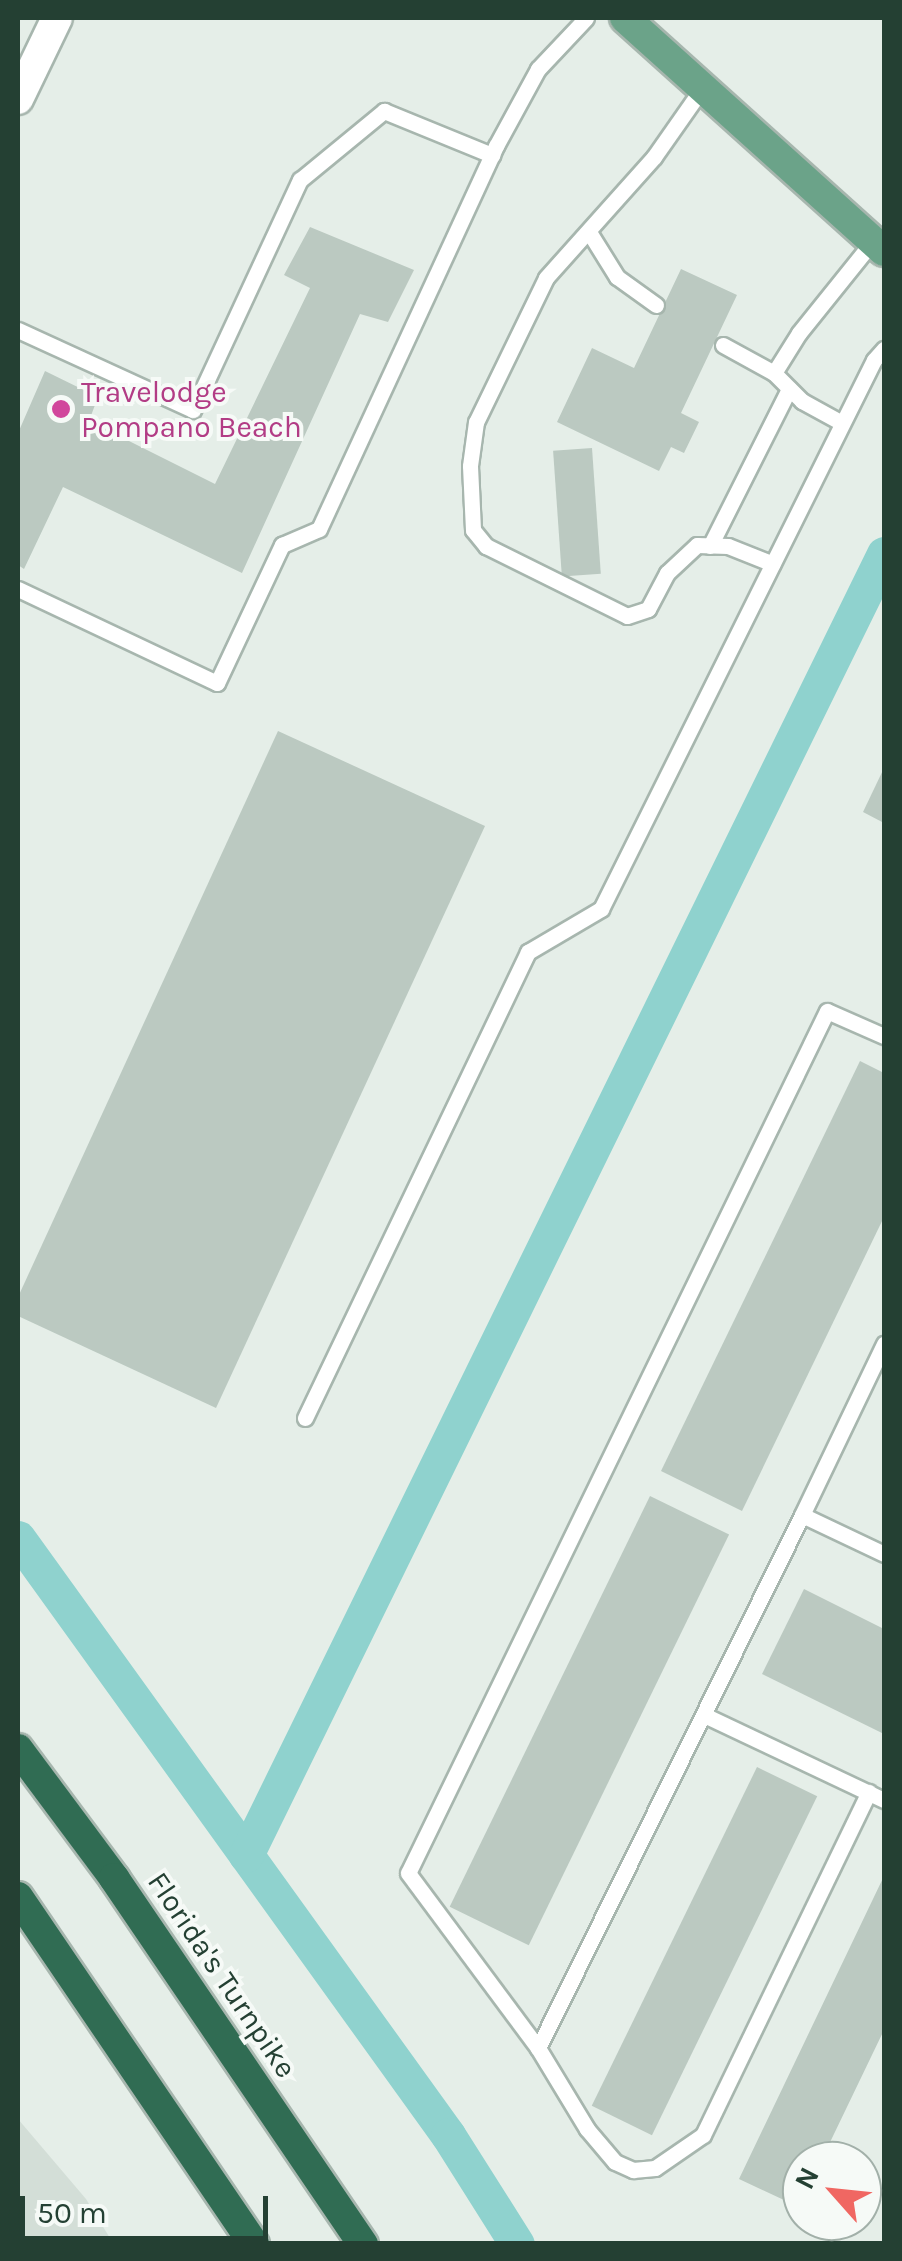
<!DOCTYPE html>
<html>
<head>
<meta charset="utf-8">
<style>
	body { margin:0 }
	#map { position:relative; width:902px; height:2261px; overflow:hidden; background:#e5eee8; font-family:Karla,sans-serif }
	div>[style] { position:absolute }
	.built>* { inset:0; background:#d3ded7 }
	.canal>* { height:35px; margin:-17.5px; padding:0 17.5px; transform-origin:17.5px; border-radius:17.5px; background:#8fd2ce }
	.building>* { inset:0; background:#bbc9c1; transform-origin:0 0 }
	.roads { filter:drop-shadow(2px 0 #a7b6ae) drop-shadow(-2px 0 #a7b6ae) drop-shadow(0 2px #a7b6ae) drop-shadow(0 -2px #a7b6ae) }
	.lane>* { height:15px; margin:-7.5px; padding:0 7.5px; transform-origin:7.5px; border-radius:7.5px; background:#fff }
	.street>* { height:30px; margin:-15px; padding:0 15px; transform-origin:15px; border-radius:15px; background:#fff }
	.primary>* { height:30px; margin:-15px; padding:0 15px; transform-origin:15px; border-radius:15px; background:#6ba389 }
	.highway>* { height:30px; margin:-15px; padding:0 15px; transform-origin:15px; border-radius:15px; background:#306c53 }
	.dots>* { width:28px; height:28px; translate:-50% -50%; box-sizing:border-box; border:5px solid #f6faf7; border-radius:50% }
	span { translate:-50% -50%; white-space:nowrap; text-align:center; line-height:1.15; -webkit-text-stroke:8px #f6faf7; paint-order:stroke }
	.hotel-label { font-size:30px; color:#b23c85 }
	.left { translate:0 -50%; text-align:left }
	.street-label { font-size:30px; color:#244033 }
	.frame { position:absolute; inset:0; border:20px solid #244033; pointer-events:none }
	.north { position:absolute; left:782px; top:2141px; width:100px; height:100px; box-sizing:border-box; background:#f6faf7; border:2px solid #a2b0a9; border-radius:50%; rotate:297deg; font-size:28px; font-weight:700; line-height:40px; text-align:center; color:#244033 }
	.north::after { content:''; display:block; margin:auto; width:35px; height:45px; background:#f06762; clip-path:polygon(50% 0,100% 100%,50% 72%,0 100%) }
	.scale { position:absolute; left:20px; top:2196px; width:248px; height:45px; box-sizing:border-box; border:5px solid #244033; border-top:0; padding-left:12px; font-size:30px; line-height:35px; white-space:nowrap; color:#244033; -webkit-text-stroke:8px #f6faf7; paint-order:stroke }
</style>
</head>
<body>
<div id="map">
	<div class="built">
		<div style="clip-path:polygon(18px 2119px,86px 2199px,113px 2243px,18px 2243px)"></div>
	</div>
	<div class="canal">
		<div style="left:18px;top:1538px;width:736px;rotate:54.24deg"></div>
		<div style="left:448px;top:2135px;width:129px;rotate:57.7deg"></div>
		<div style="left:246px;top:1855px;width:1449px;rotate:-63.88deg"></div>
	</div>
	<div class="building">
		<div style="clip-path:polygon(310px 227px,414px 270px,388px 322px,360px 314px,242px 573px,63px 487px,24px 569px,18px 565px,18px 433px,45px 371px,98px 397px,89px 421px,215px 484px,310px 288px,284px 275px)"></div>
		<div style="clip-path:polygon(681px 269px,737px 295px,681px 413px,699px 422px,684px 453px,671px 447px,659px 471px,557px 422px,592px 348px,634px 368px)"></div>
		<div style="left:592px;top:448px;width:126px;height:39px;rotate:86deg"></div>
		<div style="clip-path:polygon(278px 731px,485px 826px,216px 1408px,18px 1316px,18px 1297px)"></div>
		<div style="clip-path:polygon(884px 768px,884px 823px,863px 812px)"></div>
		<div style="clip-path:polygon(860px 1061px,884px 1073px,884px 1217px,742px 1511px,661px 1471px)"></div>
		<div style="left:650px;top:1496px;width:88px;height:457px;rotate:26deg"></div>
		<div style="clip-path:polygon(804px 1589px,884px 1629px,884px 1734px,762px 1674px)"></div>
		<div style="left:757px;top:1767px;width:67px;height:377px;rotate:26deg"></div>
		<div style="clip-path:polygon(884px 1876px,884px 2030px,821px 2161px,802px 2161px,799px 2207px,739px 2179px)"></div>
	</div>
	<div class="roads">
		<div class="lane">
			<div style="left:703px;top:87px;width:85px;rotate:125deg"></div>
			<div style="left:654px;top:157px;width:162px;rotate:131.8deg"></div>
			<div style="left:546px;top:278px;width:160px;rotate:115.9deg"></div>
			<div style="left:476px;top:422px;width:44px;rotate:97.8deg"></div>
			<div style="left:470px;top:466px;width:64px;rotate:87.3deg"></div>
			<div style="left:473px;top:530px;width:21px;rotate:51deg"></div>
			<div style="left:486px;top:546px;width:157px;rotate:26.4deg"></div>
			<div style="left:627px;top:616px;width:22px;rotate:-18deg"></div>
			<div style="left:648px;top:609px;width:41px;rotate:-62.2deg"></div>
			<div style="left:667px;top:573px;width:41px;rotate:-43deg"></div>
			<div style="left:697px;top:545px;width:31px;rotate:2deg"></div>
			<div style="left:728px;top:546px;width:48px;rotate:21.8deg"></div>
			<div style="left:589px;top:232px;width:53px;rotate:58.1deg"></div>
			<div style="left:617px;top:277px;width:48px;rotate:35.7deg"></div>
			<div style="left:18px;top:330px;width:192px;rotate:24.6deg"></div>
			<div style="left:193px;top:410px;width:254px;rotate:-65.1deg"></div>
			<div style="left:300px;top:180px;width:109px;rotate:-39.4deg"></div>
			<div style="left:384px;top:111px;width:117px;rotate:22.2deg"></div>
			<div style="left:723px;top:345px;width:58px;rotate:28.8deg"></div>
			<div style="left:842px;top:423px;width:46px;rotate:-151.2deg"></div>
			<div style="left:802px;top:401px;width:40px;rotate:-135deg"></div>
			<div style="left:774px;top:373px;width:47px;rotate:-58deg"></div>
			<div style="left:799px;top:333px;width:118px;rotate:-51.2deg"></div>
			<div style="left:710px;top:546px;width:176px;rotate:-63.3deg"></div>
			<div style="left:18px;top:589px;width:220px;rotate:25.3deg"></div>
			<div style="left:217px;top:683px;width:153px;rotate:-64.8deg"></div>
			<div style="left:282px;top:545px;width:40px;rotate:-23.4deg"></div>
			<div style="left:319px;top:529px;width:422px;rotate:-65.2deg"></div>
			<div style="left:496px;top:146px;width:88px;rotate:-61.4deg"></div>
			<div style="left:538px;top:69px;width:70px;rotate:-46.7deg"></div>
			<div style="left:884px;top:1036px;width:62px;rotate:-156.3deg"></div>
			<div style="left:827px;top:1011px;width:958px;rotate:115.92deg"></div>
			<div style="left:408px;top:1873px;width:218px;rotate:53.4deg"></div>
			<div style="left:538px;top:2048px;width:595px;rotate:-63.65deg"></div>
			<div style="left:802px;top:1515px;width:91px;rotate:25.4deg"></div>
			<div style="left:305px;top:1418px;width:517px;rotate:-64.43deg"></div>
			<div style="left:528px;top:952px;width:85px;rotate:-30.5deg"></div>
			<div style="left:601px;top:909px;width:613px;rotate:-63.56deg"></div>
			<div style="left:874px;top:360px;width:15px;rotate:-48deg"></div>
			<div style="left:802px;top:1515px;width:190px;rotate:-64.4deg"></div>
			<div style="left:704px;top:1715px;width:199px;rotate:25.3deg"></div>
			<div style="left:538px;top:2048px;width:95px;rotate:58.8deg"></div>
			<div style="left:587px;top:2129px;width:43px;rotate:49.7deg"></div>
			<div style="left:615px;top:2162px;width:20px;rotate:24deg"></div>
			<div style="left:633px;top:2170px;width:22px;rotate:-5deg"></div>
			<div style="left:655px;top:2168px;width:58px;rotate:-34.5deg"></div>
			<div style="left:703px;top:2135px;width:381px;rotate:-64.2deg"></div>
		</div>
		<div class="street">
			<div style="left:18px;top:99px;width:90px;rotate:-64.3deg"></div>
		</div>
		<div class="primary">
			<div style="left:625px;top:18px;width:348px;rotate:42deg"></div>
		</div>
		<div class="highway">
			<div style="left:18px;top:1749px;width:161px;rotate:53.3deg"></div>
			<div style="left:114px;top:1878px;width:443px;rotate:55.8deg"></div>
			<div style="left:18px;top:1897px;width:420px;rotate:55.8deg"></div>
		</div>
	</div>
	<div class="dots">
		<div style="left:61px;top:409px;background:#d1479c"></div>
	</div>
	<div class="hotel-label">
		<span class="left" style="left:81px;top:409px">Travelodge<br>Pompano Beach</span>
	</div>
	<div class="street-label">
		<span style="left:222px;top:1975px;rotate:56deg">Florida's Turnpike</span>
	</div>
	<div class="frame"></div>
	<div class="north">N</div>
	<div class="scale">50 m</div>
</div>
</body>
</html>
